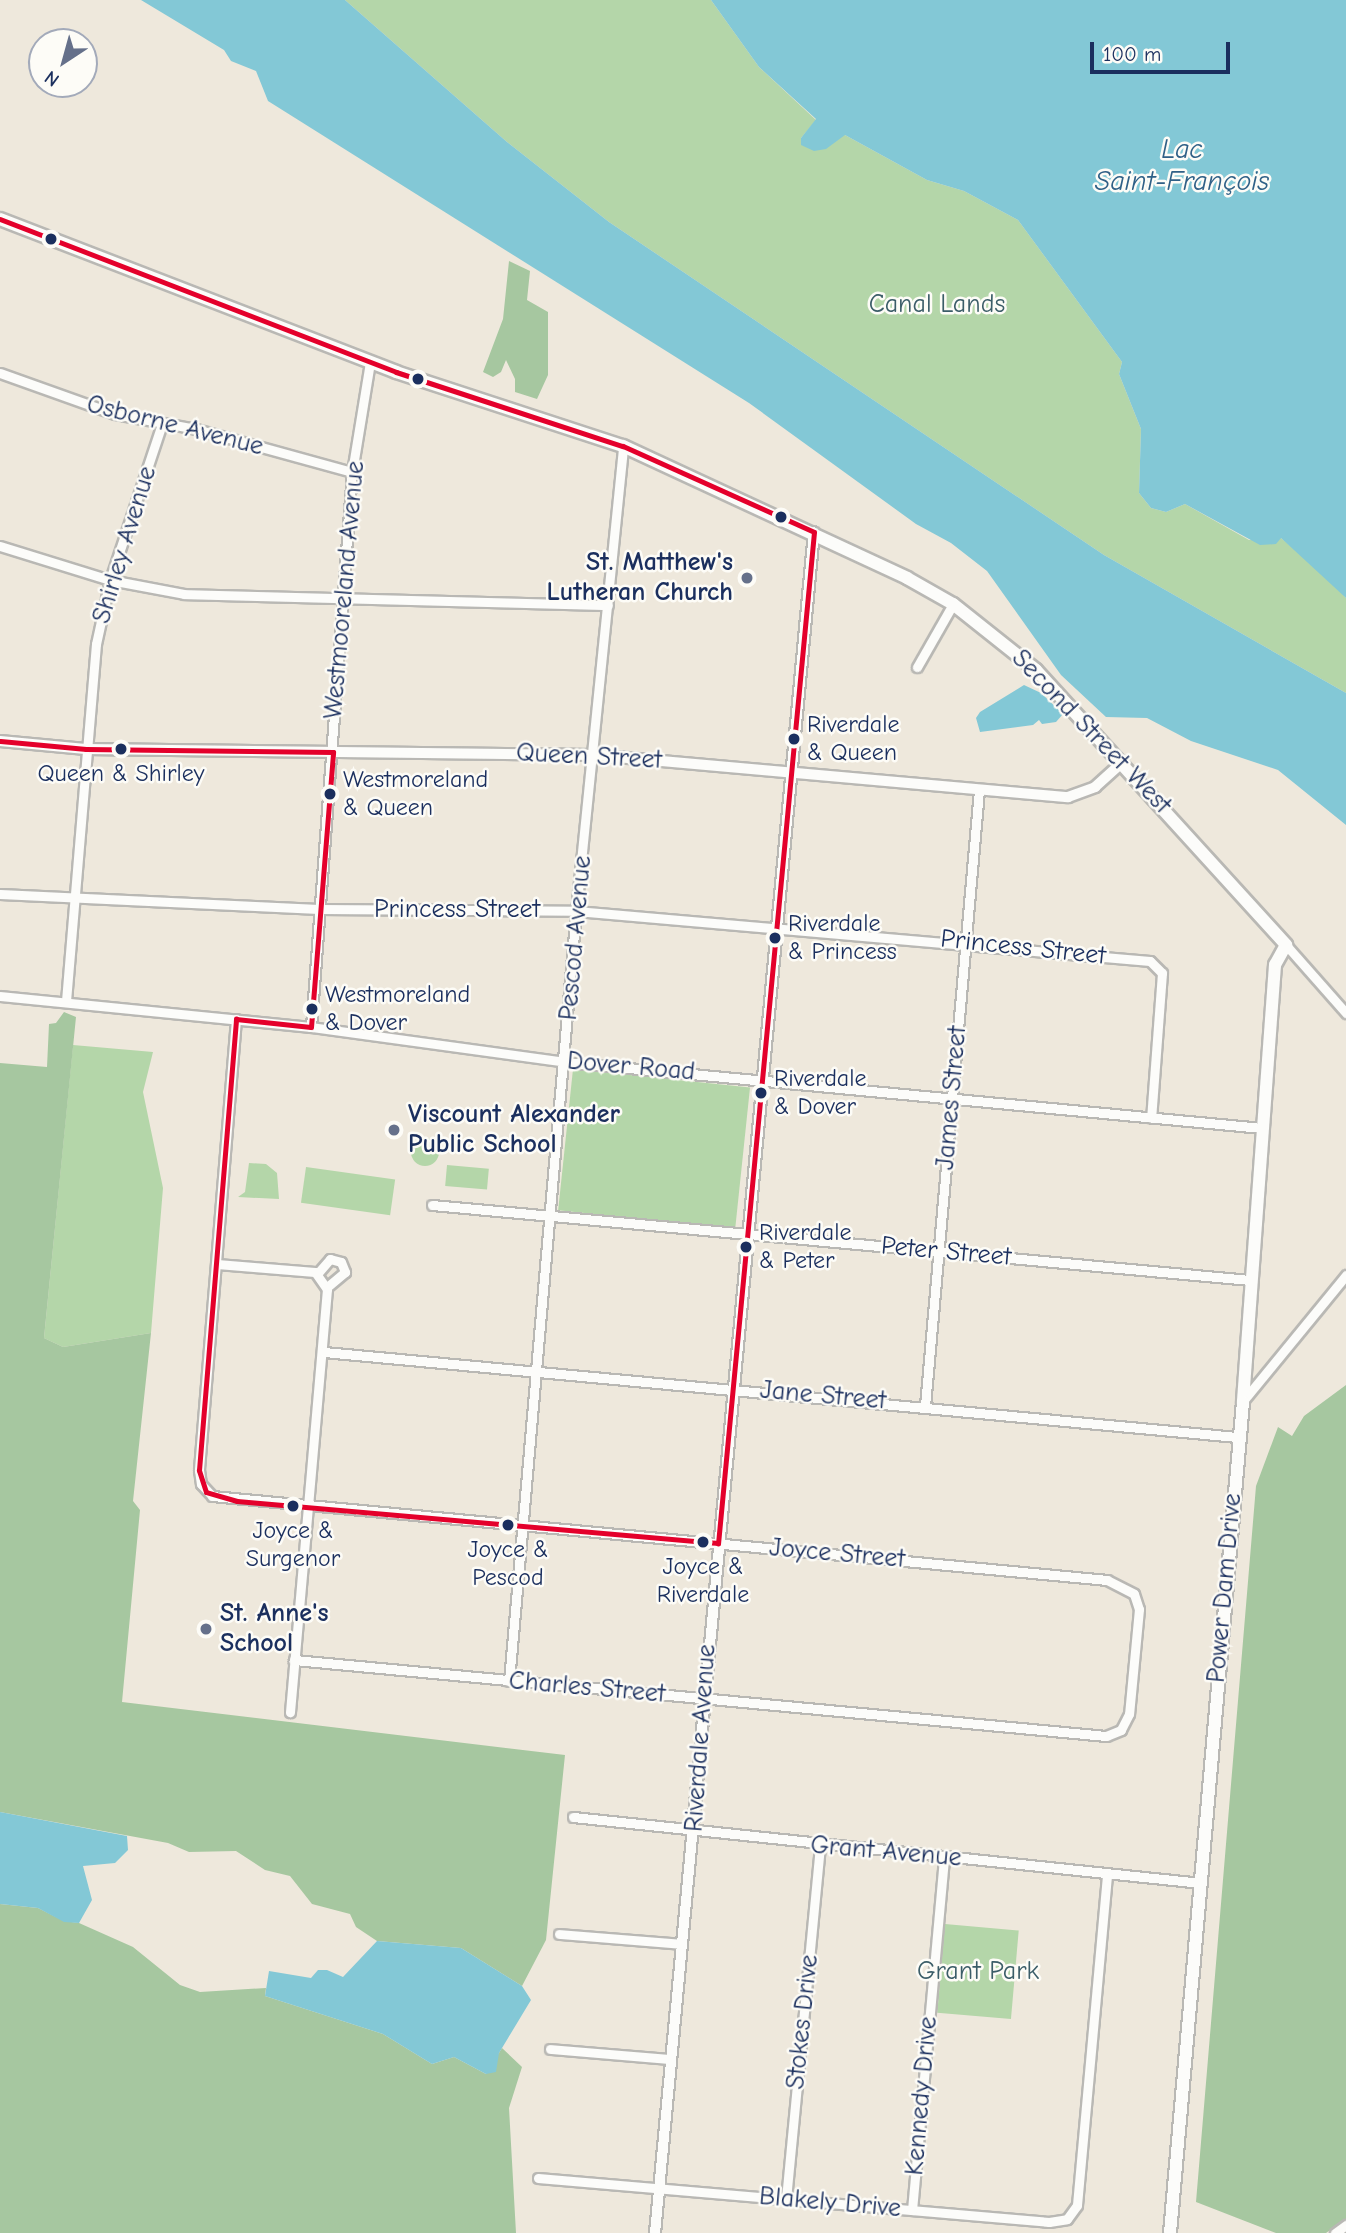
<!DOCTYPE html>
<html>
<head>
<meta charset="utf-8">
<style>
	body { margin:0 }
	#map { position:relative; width:1346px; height:2233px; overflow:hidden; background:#eee8dc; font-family:"Comic Neue",sans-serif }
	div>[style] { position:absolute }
	.green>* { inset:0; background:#b4d6a9; transform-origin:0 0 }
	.round { border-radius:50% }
	.forest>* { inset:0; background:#a6c7a0 }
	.water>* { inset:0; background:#83c8d6 }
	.roads { filter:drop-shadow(2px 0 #b9b8b4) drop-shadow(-2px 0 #b9b8b4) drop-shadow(0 2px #b9b8b4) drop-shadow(0 -2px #b9b8b4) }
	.minor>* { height:9px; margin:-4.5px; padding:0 4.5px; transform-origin:4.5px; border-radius:4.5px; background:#fcfcfa }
	.tertiary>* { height:10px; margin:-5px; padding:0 5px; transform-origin:5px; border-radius:5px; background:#fcfcfa }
	.secondary>* { height:12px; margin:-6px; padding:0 6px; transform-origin:6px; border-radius:6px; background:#fcfcfa }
	.bus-1>* { height:5px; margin:-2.5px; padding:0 2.5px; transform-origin:2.5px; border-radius:2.5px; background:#e4002b }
	.dots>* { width:19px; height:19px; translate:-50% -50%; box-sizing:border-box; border:4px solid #fdfcf7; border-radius:50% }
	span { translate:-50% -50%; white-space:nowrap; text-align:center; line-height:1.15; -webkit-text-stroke:5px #fdfcf7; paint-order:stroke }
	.bus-label { font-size:24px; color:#1b2f5e }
	.left { translate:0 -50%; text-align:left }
	.park-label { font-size:26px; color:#3b5d68 }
	.street-label { font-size:26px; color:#1b2f5e }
	.poi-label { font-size:26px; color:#1b2f5e; font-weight:700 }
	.right { translate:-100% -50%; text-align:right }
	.water-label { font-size:28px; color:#2f6087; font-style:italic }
	.north { position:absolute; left:28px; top:28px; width:70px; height:70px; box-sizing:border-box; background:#fdfcf7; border:2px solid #a3aaba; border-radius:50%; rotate:216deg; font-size:19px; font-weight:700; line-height:28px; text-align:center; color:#1b2f5e }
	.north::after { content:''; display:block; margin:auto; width:24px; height:32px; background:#65708a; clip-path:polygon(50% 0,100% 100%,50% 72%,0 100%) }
	.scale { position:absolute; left:1090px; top:42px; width:140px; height:32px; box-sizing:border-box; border:4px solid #1b2f5e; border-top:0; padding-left:9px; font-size:21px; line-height:24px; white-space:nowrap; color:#1b2f5e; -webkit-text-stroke:5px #fdfcf7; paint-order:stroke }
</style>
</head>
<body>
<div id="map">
	<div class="green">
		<div style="clip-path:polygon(345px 0,711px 0,759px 67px,816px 120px,801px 138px,845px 135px,927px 180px,964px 191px,1018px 220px,1122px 362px,1119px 374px,1141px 429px,1139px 493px,1151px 508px,1166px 512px,1185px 504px,1249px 540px,1281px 538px,1330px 579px,1346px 598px,1346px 693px,1104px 555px,609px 222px,507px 142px)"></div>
		<div style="clip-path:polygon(73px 1045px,153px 1052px,143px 1092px,163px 1188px,151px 1333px,63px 1347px,44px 1338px)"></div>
		<div style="left:573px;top:1069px;width:178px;height:142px;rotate:6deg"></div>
		<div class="round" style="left:411px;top:1138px;width:28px;height:28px"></div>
		<div style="clip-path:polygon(249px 1163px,266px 1164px,277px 1173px,279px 1199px,238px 1197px,245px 1192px)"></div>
		<div style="left:447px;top:1165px;width:42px;height:21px;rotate:5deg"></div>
		<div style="left:306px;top:1167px;width:90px;height:36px;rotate:8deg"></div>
		<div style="left:945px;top:1924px;width:74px;height:89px;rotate:5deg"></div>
	</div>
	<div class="forest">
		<div style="clip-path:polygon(509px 261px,530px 271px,527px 300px,548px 312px,548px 375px,537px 399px,515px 392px,515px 379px,506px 360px,501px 372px,493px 377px,483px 372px,503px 319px)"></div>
		<div style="clip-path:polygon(64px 1012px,76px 1017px,44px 1338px,63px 1347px,151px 1333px,133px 1501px,140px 1510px,122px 1702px,565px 1755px,546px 1940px,522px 1986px,461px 1948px,377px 1941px,356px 1927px,350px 1914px,312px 1904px,290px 1876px,265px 1870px,236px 1851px,189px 1852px,168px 1843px,0 1812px,0 1063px,47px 1067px,49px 1024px,56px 1023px)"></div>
		<div style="clip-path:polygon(1346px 1385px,1346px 2219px,1326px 2233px,1276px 2233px,1196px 2202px,1256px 1486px,1278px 1427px,1292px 1436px,1304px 1416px)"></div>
		<div style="clip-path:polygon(0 1904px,38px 1908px,64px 1921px,79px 1923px,133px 1947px,180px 1985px,200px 1992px,266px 1988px,265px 1996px,383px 2034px,432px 2064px,454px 2057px,486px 2074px,502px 2048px,522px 2067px,509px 2108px,516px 2233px,0 2233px)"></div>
	</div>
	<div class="water">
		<div style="clip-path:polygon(141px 0,345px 0,507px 142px,609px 222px,1104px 555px,1346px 693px,1346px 825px,1278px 770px,1191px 741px,1147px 718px,1106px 717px,1061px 675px,987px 571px,951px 543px,916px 524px,749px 403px,268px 101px,256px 71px,231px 61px,224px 50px)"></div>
		<div style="clip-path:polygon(711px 0,1346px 0,1346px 598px,1281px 538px,1276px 544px,1260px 545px,1185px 504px,1166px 512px,1151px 508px,1139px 493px,1141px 429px,1119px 374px,1122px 362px,1018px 220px,964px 191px,927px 180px,845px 135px,826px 149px,814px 151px,801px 145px,801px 138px,816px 119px,759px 67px)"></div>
		<div style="clip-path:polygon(1024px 685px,1041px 693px,1063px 714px,1056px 722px,1042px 724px,1039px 720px,1033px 725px,980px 732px,976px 718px,980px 712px)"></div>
		<div style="clip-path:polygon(0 1812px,127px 1836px,128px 1850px,115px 1863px,83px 1866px,92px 1900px,79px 1923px,64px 1922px,38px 1908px,0 1904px)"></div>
		<div style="clip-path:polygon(377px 1941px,461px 1948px,522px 1986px,531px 2000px,499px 2053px,496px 2072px,486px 2074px,454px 2057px,432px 2064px,383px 2034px,265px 1996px,269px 1971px,311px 1978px,318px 1970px,327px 1970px,343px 1977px)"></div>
	</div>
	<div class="roads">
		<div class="minor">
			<div style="left:0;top:373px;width:122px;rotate:19.6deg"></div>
			<div style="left:115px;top:414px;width:82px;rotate:10.5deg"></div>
			<div style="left:196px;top:429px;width:162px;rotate:15.4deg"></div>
			<div style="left:0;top:546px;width:115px;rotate:17.2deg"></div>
			<div style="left:110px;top:580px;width:75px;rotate:10.7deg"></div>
			<div style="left:184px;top:594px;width:424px;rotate:1.5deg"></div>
			<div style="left:917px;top:667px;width:73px;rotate:-60.3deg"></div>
			<div style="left:0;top:894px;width:319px;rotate:2.7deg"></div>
			<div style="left:319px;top:909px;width:257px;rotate:0.4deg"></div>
			<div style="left:576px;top:911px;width:576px;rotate:4.98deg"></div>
			<div style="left:1150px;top:961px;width:17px;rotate:45deg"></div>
			<div style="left:1162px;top:973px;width:145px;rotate:94.3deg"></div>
			<div style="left:1286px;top:945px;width:91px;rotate:48.6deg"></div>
			<div style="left:0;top:996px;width:313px;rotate:5.7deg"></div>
			<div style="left:311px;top:1027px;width:256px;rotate:7.8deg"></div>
			<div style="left:565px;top:1062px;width:700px;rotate:5.41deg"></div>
			<div style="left:66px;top:1001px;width:358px;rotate:-85.2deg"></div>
			<div style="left:96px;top:644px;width:66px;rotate:-77.7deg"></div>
			<div style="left:110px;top:580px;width:164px;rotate:-71.6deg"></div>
			<div style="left:236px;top:1019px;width:453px;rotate:94.7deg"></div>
			<div style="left:199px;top:1470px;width:14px;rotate:82deg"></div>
			<div style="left:201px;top:1484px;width:16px;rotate:47deg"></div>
			<div style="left:212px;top:1496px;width:899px;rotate:5.36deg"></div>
			<div style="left:1107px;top:1580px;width:30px;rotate:27deg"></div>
			<div style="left:1134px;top:1594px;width:16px;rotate:72deg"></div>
			<div style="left:1139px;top:1609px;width:105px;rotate:95.4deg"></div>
			<div style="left:1129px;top:1714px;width:18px;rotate:117deg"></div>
			<div style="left:1121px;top:1730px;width:16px;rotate:158deg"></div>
			<div style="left:1106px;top:1736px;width:816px;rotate:-174.65deg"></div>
			<div style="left:311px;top:1027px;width:557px;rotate:-85.78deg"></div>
			<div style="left:352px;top:472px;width:111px;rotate:-80.7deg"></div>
			<div style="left:432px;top:1205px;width:821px;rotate:5.24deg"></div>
			<div style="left:217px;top:1264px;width:98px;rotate:4.7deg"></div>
			<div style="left:315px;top:1272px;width:21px;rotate:55deg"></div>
			<div style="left:327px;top:1289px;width:425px;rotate:95deg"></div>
			<div style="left:317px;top:1274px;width:20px;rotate:-49deg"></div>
			<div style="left:330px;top:1259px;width:11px;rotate:15deg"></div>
			<div style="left:341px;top:1262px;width:11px;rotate:68deg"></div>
			<div style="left:345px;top:1272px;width:23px;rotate:140deg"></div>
			<div style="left:324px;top:1352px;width:917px;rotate:5.32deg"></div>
			<div style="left:1243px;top:1401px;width:163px;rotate:-50.7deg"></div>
			<div style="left:925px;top:1406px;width:618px;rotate:-84.99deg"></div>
			<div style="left:509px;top:1681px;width:773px;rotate:-85.03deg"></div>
			<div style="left:576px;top:911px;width:467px;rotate:-84.2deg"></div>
			<div style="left:573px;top:1817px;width:631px;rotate:6deg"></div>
			<div style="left:559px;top:1934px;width:123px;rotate:4.6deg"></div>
			<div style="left:550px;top:2049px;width:118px;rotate:4.8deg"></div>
			<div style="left:538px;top:2178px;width:513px;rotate:4.92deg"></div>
			<div style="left:1049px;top:2222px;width:18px;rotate:-9deg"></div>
			<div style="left:1067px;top:2219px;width:17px;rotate:-54deg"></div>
			<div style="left:1077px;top:2205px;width:331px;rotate:-84.8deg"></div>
			<div style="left:786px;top:2199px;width:355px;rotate:-84.5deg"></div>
			<div style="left:912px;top:2210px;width:354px;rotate:-84.8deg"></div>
			<div style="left:1335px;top:2233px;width:14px;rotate:-36deg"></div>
		</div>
		<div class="tertiary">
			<div style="left:0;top:741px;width:86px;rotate:5.3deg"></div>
			<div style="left:86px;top:749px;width:508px;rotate:0.68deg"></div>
			<div style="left:594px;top:755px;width:476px;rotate:5.1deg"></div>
			<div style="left:1068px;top:797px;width:29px;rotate:-20deg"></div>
			<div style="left:1095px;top:787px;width:38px;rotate:-42deg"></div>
			<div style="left:655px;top:2233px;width:1708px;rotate:-84.66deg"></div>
		</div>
		<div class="secondary">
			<div style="left:0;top:219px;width:425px;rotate:21.1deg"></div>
			<div style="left:396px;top:372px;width:239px;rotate:18.1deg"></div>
			<div style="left:623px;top:446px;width:313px;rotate:24.9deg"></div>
			<div style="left:907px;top:578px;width:53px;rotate:29.5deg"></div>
			<div style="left:953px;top:604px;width:106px;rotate:38.5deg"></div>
			<div style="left:1036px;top:670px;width:372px;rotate:47.7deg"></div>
			<div style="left:1286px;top:945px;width:23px;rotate:119deg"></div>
			<div style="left:1275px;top:965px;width:438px;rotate:94.2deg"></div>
			<div style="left:1243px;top:1402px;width:834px;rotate:95.02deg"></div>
		</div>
	</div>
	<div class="bus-1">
		<div style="left:0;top:219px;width:425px;rotate:21.1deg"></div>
		<div style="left:396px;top:372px;width:239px;rotate:18.1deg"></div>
		<div style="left:623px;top:446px;width:209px;rotate:24.2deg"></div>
		<div style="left:814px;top:532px;width:1016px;rotate:95.42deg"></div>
		<div style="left:718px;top:1543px;width:483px;rotate:-175deg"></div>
		<div style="left:237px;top:1501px;width:32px;rotate:-164deg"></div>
		<div style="left:206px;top:1492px;width:23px;rotate:-108deg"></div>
		<div style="left:199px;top:1470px;width:453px;rotate:-85.3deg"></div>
		<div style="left:236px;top:1019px;width:75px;rotate:6.1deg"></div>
		<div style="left:311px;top:1027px;width:276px;rotate:-85.4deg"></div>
		<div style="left:333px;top:752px;width:247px;rotate:-179.3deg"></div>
		<div style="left:86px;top:749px;width:86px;rotate:-174.7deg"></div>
	</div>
	<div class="dots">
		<div style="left:51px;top:239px;background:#1b2f5e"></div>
		<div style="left:418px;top:379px;background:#1b2f5e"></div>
		<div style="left:781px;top:517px;background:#1b2f5e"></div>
		<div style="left:747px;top:578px;background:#65708a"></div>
		<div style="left:794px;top:739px;background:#1b2f5e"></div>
		<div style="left:121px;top:749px;background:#1b2f5e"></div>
		<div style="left:330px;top:794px;background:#1b2f5e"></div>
		<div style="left:775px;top:938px;background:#1b2f5e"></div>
		<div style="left:312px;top:1009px;background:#1b2f5e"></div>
		<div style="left:761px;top:1093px;background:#1b2f5e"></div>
		<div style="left:394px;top:1130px;background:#65708a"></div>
		<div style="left:746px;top:1247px;background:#1b2f5e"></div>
		<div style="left:293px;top:1506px;background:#1b2f5e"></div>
		<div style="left:508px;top:1525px;background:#1b2f5e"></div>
		<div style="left:703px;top:1542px;background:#1b2f5e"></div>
		<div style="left:206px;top:1629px;background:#65708a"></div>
	</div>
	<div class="bus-label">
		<span class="left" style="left:807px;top:739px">Riverdale<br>&amp; Queen</span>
		<span style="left:121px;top:774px">Queen &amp; Shirley</span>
		<span class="left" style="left:343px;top:794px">Westmoreland<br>&amp; Queen</span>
		<span class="left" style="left:788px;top:938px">Riverdale<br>&amp; Princess</span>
		<span class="left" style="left:325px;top:1009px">Westmoreland<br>&amp; Dover</span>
		<span class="left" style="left:774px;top:1093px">Riverdale<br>&amp; Dover</span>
		<span class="left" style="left:759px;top:1247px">Riverdale<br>&amp; Peter</span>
		<span style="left:293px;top:1545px">Joyce &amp;<br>Surgenor</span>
		<span style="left:508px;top:1564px">Joyce &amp;<br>Pescod</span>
		<span style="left:703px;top:1581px">Joyce &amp;<br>Riverdale</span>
	</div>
	<div class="park-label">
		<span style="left:937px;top:305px">Canal Lands</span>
		<span style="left:978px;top:1972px">Grant Park</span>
	</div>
	<div class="street-label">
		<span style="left:175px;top:426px;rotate:14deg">Osborne Avenue</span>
		<span style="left:125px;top:545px;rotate:-73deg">Shirley Avenue</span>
		<span style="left:345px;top:590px;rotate:-85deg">Westmooreland Avenue</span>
		<span style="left:1091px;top:732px;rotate:46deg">Second Street West</span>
		<span style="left:589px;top:757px;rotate:3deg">Queen Street</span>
		<span style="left:457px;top:910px">Princess Street</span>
		<span style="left:576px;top:938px;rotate:-85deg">Pescod Avenue</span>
		<span style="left:1023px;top:948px;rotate:6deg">Princess Street</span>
		<span style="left:631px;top:1067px;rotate:5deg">Dover Road</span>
		<span style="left:952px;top:1098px;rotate:-85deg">James Street</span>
		<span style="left:946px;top:1252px;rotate:5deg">Peter Street</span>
		<span style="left:823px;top:1396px;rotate:5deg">Jane Street</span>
		<span style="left:837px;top:1554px;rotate:5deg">Joyce Street</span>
		<span style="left:1225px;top:1588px;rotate:-85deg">Power Dam Drive</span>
		<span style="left:587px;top:1688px;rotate:5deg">Charles Street</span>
		<span style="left:701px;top:1738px;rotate:-86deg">Riverdale Avenue</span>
		<span style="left:886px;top:1852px;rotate:5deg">Grant Avenue</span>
		<span style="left:803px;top:2022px;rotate:-84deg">Stokes Drive</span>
		<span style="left:922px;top:2096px;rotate:-85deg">Kennedy Drive</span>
		<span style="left:830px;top:2203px;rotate:5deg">Blakely Drive</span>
	</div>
	<div class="poi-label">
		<span class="right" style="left:733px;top:578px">St. Matthew's<br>Lutheran Church</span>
		<span class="left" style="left:408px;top:1130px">Viscount Alexander<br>Public School</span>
		<span class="left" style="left:220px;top:1629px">St. Anne's<br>School</span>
	</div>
	<div class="water-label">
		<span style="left:1182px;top:165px">Lac<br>Saint-François</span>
	</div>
	<div class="north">N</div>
	<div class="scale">100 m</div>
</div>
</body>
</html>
